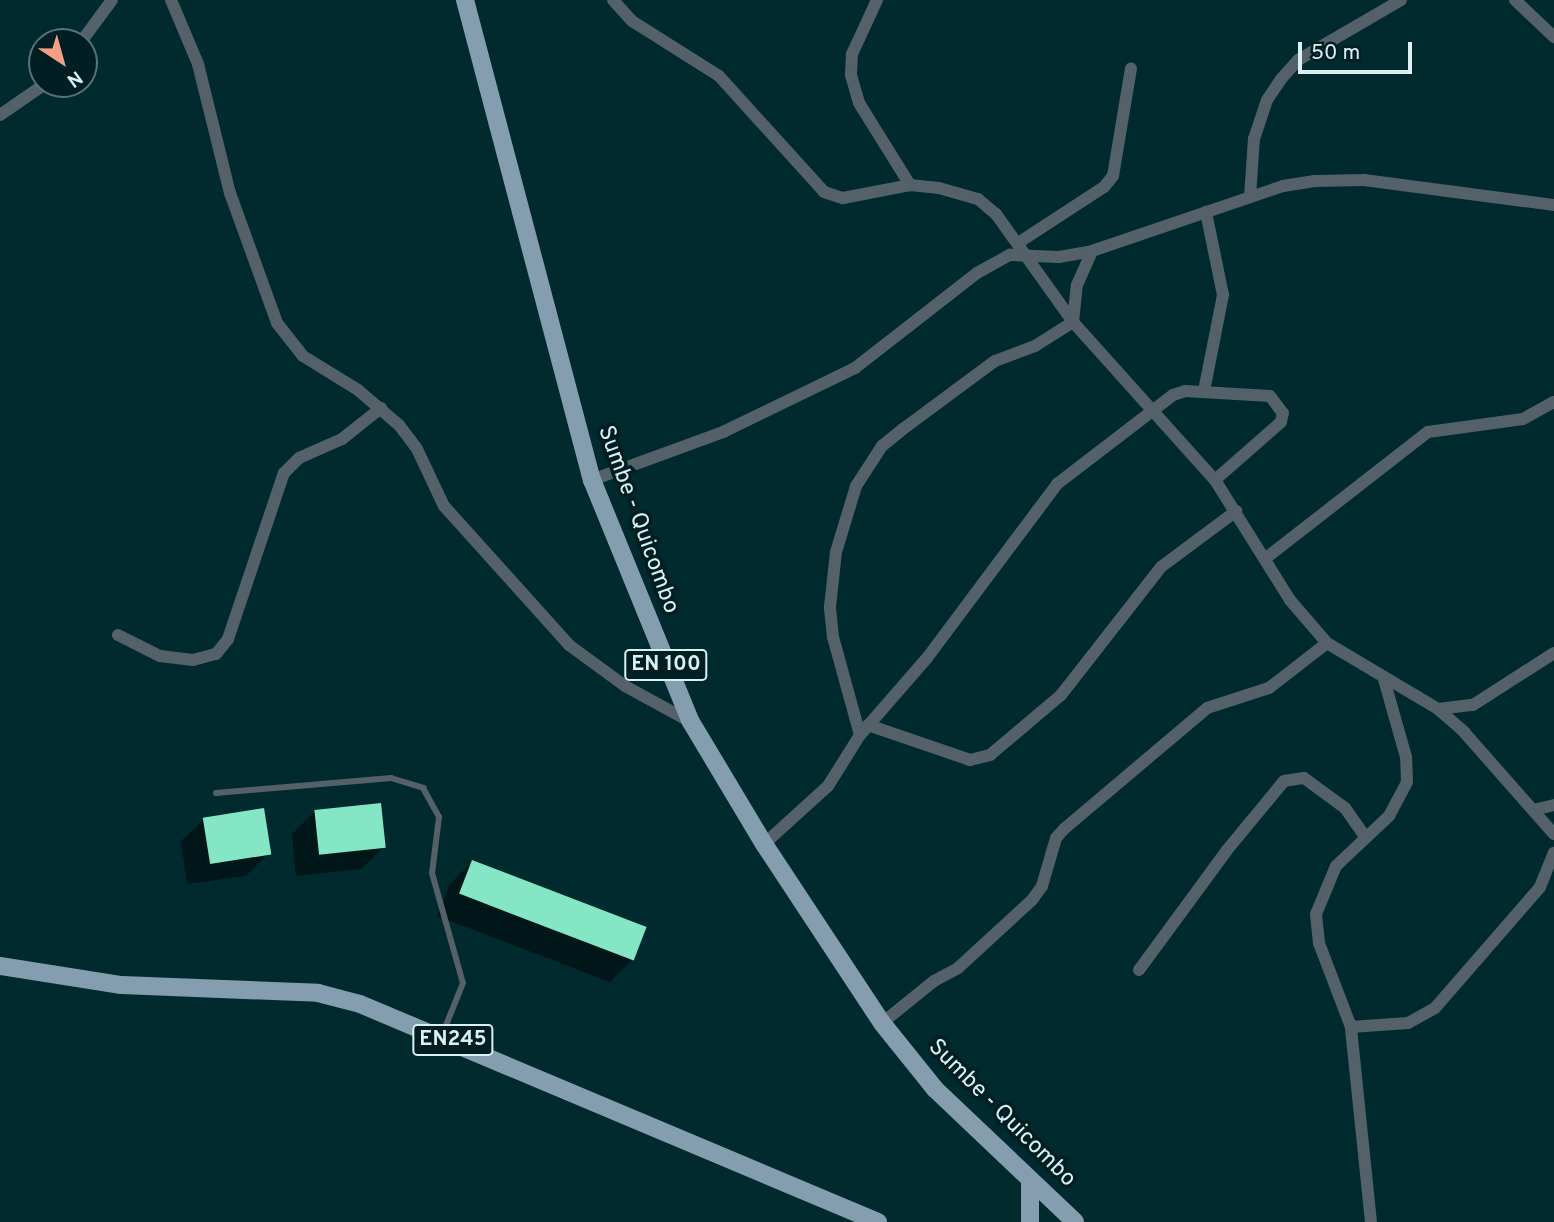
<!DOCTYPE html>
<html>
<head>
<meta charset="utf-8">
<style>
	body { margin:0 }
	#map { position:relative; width:1554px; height:1222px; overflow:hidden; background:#002a2e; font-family:Overpass,sans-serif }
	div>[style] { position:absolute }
	.shadow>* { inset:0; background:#0007 }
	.building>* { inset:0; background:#85e6c6; transform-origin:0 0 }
	.lane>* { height:6px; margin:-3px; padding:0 3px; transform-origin:3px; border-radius:3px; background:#556169 }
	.street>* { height:12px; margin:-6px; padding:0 6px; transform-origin:6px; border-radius:6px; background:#556169 }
	.primary>* { height:18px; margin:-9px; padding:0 9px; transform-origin:9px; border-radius:9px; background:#849eaf }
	span { translate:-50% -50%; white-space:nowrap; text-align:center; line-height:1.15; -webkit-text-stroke:7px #011f22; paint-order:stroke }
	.shield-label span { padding:2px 5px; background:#011f22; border:2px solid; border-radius:5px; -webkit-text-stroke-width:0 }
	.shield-label { font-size:21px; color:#daf0f2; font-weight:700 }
	.street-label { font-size:23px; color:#daf0f2 }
	.north { position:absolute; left:28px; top:28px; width:70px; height:70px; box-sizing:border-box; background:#011f22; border:2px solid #587375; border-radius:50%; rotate:144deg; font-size:19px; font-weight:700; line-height:28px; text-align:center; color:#daf0f2 }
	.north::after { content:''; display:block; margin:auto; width:24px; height:32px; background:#f39f85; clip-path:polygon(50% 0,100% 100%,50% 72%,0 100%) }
	.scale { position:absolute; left:1298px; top:42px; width:114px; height:32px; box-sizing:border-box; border:4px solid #daf0f2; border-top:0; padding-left:9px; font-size:21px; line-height:24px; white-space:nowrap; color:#daf0f2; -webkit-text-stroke:5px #011f22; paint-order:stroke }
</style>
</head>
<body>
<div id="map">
	<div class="shadow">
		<div style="clip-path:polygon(315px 811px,384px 847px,361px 869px,296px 876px,292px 834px)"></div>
		<div style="clip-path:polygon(204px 819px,269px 853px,246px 876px,187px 884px,181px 841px)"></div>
		<div style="clip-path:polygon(472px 862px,632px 960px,610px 982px,437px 916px,450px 884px)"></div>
	</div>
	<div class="building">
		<div style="left:381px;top:803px;width:45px;height:67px;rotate:84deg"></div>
		<div style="left:264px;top:808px;width:47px;height:62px;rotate:81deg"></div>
		<div style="left:472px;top:860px;width:187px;height:36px;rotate:21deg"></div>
	</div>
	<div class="lane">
		<div style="left:216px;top:793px;width:176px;rotate:-4.9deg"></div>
		<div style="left:391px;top:778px;width:34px;rotate:17deg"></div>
		<div style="left:423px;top:788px;width:33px;rotate:61deg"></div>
		<div style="left:439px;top:817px;width:56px;rotate:97.1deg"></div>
		<div style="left:432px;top:873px;width:114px;rotate:74.3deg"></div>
		<div style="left:463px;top:983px;width:56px;rotate:112deg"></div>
	</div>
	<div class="street">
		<div style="left:171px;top:0;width:69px;rotate:67.1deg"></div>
		<div style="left:198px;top:64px;width:133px;rotate:76.1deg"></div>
		<div style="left:230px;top:193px;width:138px;rotate:70.1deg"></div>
		<div style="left:277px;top:323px;width:42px;rotate:51.8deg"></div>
		<div style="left:303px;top:356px;width:65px;rotate:31.7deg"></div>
		<div style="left:358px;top:390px;width:54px;rotate:40.5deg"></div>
		<div style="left:399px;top:425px;width:30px;rotate:53deg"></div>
		<div style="left:417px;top:449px;width:63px;rotate:64.7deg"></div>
		<div style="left:444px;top:506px;width:187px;rotate:48deg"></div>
		<div style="left:569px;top:645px;width:69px;rotate:36.2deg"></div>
		<div style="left:625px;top:686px;width:75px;rotate:28.6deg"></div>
		<div style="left:613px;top:0;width:28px;rotate:48deg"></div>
		<div style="left:632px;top:21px;width:103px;rotate:32.3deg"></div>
		<div style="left:719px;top:76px;width:156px;rotate:47.8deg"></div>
		<div style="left:824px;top:192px;width:20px;rotate:18deg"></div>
		<div style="left:843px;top:198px;width:68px;rotate:-11deg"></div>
		<div style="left:910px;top:185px;width:29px;rotate:6deg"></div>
		<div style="left:939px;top:188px;width:41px;rotate:15.8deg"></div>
		<div style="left:978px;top:199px;width:23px;rotate:40deg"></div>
		<div style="left:996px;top:214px;width:133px;rotate:54.5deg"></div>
		<div style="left:1073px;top:322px;width:212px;rotate:48.1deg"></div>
		<div style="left:1215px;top:480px;width:142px;rotate:58deg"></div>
		<div style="left:1290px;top:600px;width:57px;rotate:49.3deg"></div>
		<div style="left:1327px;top:643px;width:129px;rotate:30.7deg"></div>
		<div style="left:1438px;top:709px;width:35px;rotate:41deg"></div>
		<div style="left:1464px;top:732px;width:136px;rotate:48.6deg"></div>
		<div style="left:877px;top:0;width:60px;rotate:114.8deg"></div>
		<div style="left:852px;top:54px;width:21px;rotate:93deg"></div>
		<div style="left:851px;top:75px;width:29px;rotate:74deg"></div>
		<div style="left:859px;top:103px;width:97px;rotate:58.1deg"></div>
		<div style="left:1515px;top:0;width:54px;rotate:43.5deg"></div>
		<div style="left:81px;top:42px;width:52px;rotate:-53.6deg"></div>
		<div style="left:0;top:115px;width:55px;rotate:-34.6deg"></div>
		<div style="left:1250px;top:197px;width:58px;rotate:-86.1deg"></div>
		<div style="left:1254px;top:139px;width:41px;rotate:-71.6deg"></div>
		<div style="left:1267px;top:100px;width:25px;rotate:-56deg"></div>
		<div style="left:1281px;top:79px;width:25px;rotate:-48deg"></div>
		<div style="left:1298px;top:60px;width:119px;rotate:-30.2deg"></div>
		<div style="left:1018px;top:243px;width:103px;rotate:-33.1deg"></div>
		<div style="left:1104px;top:187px;width:14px;rotate:-51deg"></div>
		<div style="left:1113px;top:176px;width:109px;rotate:-80.5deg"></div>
		<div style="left:1204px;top:391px;width:98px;rotate:-78.8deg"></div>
		<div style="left:1223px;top:295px;width:85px;rotate:-101.6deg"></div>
		<div style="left:592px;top:480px;width:140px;rotate:-20.1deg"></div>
		<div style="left:723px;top:432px;width:147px;rotate:-25.9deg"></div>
		<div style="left:855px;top:368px;width:155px;rotate:-37.9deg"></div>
		<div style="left:977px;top:273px;width:38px;rotate:-29deg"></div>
		<div style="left:1010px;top:255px;width:49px;rotate:2.3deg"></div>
		<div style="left:1059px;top:257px;width:34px;rotate:-10deg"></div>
		<div style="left:1092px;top:251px;width:202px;rotate:-18.8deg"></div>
		<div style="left:1283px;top:186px;width:32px;rotate:-9deg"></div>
		<div style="left:1315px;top:181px;width:49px;rotate:-1.2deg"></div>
		<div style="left:1364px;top:180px;width:192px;rotate:7.5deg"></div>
		<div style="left:1266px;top:558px;width:205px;rotate:-37.9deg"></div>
		<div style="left:1428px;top:432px;width:96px;rotate:-7.8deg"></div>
		<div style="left:1523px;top:419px;width:35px;rotate:-29deg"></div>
		<div style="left:118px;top:635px;width:47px;rotate:26.6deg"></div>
		<div style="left:160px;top:656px;width:33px;rotate:7deg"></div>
		<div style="left:193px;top:660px;width:24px;rotate:-15deg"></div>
		<div style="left:216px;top:654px;width:19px;rotate:-51deg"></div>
		<div style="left:228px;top:639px;width:175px;rotate:-71.4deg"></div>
		<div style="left:284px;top:473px;width:21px;rotate:-45deg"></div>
		<div style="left:299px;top:458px;width:47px;rotate:-23.8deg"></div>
		<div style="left:342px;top:439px;width:50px;rotate:-38.5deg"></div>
		<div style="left:1438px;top:709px;width:35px;rotate:-7deg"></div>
		<div style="left:1473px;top:705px;width:96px;rotate:-32.7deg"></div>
		<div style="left:868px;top:725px;width:108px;rotate:18.9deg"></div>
		<div style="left:970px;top:760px;width:21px;rotate:-14deg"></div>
		<div style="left:990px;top:755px;width:93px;rotate:-40.2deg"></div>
		<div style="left:1061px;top:695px;width:162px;rotate:-52deg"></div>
		<div style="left:1161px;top:567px;width:94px;rotate:-36.7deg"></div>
		<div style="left:860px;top:735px;width:102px;rotate:-105.4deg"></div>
		<div style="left:833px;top:637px;width:30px;rotate:-96deg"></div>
		<div style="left:830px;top:607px;width:55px;rotate:-83.8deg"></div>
		<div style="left:836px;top:552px;width:69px;rotate:-73.1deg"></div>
		<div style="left:856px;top:486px;width:48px;rotate:-57deg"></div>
		<div style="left:882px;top:446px;width:27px;rotate:-39deg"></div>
		<div style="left:903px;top:429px;width:114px;rotate:-36.5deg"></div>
		<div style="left:995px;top:361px;width:43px;rotate:-20.6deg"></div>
		<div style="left:1035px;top:346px;width:45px;rotate:-32.3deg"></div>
		<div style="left:1073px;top:322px;width:37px;rotate:-84deg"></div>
		<div style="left:1077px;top:285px;width:37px;rotate:-66deg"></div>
		<div style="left:1533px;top:810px;width:22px;rotate:-13deg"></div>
		<div style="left:764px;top:844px;width:86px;rotate:-42.2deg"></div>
		<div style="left:828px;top:786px;width:60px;rotate:-57.9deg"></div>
		<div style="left:860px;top:735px;width:102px;rotate:-49deg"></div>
		<div style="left:927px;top:658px;width:217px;rotate:-53.2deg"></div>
		<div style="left:1057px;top:484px;width:146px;rotate:-37.5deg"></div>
		<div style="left:1173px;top:395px;width:13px;rotate:-18deg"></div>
		<div style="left:1185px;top:391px;width:85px;rotate:3.4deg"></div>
		<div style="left:1270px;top:396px;width:21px;rotate:53deg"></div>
		<div style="left:1283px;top:413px;width:9px;rotate:103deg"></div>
		<div style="left:1281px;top:422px;width:88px;rotate:138.7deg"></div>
		<div style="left:1139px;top:970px;width:149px;rotate:-53.7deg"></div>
		<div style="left:1227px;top:850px;width:89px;rotate:-50.4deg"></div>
		<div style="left:1284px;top:781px;width:20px;rotate:-9deg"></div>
		<div style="left:1304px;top:778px;width:51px;rotate:36.2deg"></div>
		<div style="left:1345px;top:808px;width:33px;rotate:55deg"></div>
		<div style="left:882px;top:1023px;width:67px;rotate:-38.9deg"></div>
		<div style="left:934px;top:981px;width:27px;rotate:-28deg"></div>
		<div style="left:958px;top:968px;width:100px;rotate:-42.6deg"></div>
		<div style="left:1032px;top:900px;width:17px;rotate:-54deg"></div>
		<div style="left:1042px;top:886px;width:50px;rotate:-73.7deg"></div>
		<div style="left:1056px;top:838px;width:12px;rotate:-48deg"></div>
		<div style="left:1064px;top:829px;width:187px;rotate:-40.2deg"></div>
		<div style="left:1207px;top:708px;width:65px;rotate:-17.9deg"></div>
		<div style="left:1269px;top:688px;width:73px;rotate:-37.8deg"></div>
		<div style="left:1351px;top:1027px;width:57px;rotate:-4deg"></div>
		<div style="left:1408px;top:1023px;width:31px;rotate:-29deg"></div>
		<div style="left:1435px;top:1008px;width:160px;rotate:-49deg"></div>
		<div style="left:1540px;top:887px;width:37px;rotate:-68deg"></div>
		<div style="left:1371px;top:1222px;width:196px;rotate:-95.9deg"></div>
		<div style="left:1351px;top:1027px;width:90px;rotate:-110.9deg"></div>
		<div style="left:1319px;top:943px;width:29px;rotate:-96deg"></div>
		<div style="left:1316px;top:914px;width:52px;rotate:-67.4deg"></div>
		<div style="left:1336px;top:866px;width:73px;rotate:-43.3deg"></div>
		<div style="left:1389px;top:816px;width:38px;rotate:-62deg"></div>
		<div style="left:1407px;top:782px;width:25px;rotate:-92deg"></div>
		<div style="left:1406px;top:757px;width:81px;rotate:-105.8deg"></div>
	</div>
	<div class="primary">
		<div style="left:465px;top:0;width:497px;rotate:75.2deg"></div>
		<div style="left:592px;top:480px;width:261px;rotate:67.8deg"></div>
		<div style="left:691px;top:722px;width:142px;rotate:59.1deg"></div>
		<div style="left:764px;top:844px;width:214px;rotate:56.6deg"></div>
		<div style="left:882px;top:1023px;width:85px;rotate:51.2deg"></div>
		<div style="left:935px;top:1089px;width:193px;rotate:43.5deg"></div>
		<div style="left:0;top:966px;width:123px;rotate:8.9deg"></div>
		<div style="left:122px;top:985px;width:196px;rotate:2.3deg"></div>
		<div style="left:318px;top:993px;width:43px;rotate:14.7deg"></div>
		<div style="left:360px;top:1004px;width:562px;rotate:22.82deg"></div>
		<div style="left:1030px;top:1180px;width:42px;rotate:90deg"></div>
	</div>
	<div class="shield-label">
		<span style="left:666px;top:665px">EN 100</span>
		<span style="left:453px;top:1040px">EN245</span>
	</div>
	<div class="street-label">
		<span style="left:637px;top:520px;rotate:70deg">Sumbe - Quicombo</span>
		<span style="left:1001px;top:1114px;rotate:45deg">Sumbe - Quicombo</span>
	</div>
	<div class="north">N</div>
	<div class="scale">50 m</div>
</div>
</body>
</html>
